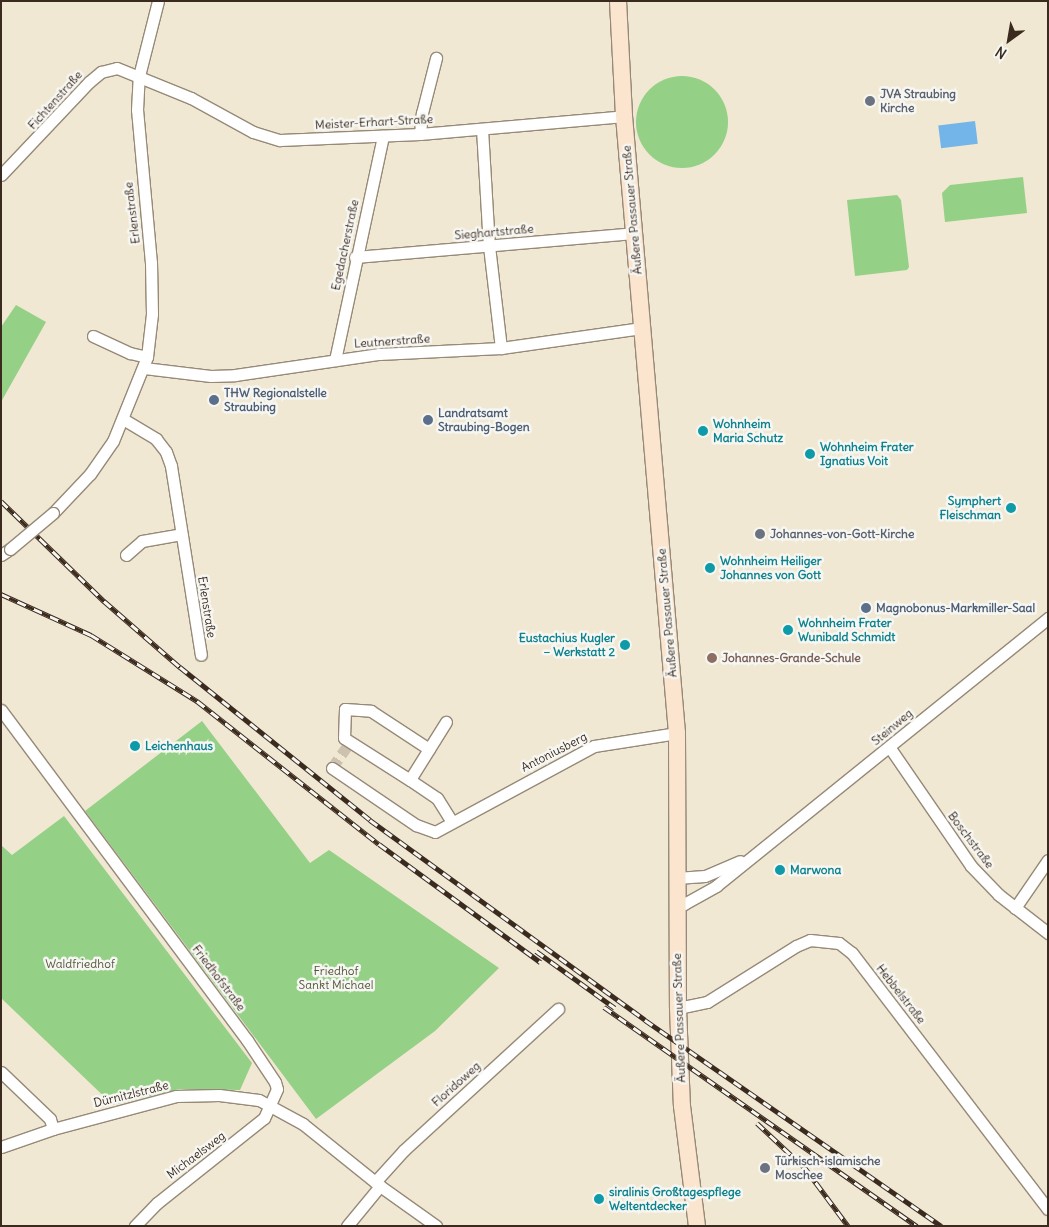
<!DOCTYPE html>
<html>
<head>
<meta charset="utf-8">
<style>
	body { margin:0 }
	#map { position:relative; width:1049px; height:1227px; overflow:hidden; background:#f0e8d2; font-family:Delius,sans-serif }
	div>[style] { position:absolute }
	.green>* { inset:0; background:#94d085 }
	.round { border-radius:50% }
	.water>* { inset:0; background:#74b5e9; transform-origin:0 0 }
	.street-tunnel>* { height:11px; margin-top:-5.5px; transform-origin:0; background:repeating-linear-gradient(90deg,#ccc2ae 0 11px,transparent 0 16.5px) }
	.roads { filter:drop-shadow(1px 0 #968978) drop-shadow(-1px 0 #968978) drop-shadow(0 1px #968978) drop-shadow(0 -1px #968978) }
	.street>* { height:11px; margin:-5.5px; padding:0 5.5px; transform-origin:5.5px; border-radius:5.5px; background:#fff }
	.secondary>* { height:16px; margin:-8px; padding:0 8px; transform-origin:8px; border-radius:8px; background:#fbe5cf }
	.rail>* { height:5px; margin-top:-2.5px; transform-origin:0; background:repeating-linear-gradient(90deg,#f6f6f2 0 9px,#3b2a1e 0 18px); box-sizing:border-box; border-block:1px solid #3b2a1e }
	.bridges { filter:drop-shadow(1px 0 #968978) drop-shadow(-1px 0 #968978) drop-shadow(0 1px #968978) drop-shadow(0 -1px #968978) }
	.street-bridge>* { height:11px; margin:-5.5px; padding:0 5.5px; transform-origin:5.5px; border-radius:5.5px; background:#fff }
	.dots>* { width:14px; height:14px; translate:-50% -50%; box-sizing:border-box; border:2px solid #f6f6f2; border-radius:50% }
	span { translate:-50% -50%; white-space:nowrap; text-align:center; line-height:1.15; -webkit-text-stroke:5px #f6f6f2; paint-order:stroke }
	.worship-label { font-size:12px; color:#5b616d; font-weight:700 }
	.left { translate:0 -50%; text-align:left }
	.street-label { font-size:12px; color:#3b2a1e }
	.service-label { font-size:12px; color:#4e5e75; font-weight:700 }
	.culture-label { font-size:12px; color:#0d838f; font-weight:700 }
	.right { translate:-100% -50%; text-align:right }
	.education-label { font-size:12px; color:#785e54; font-weight:700 }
	.park-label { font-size:12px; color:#515438 }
	.frame { position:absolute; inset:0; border:2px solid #3b2a1e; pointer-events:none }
	.north { position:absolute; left:984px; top:15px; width:50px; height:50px; -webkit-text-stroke:4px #f6f6f2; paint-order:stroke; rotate:212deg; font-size:14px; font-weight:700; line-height:20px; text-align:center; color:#3b2a1e }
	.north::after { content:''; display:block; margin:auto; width:18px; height:22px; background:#3b2a1e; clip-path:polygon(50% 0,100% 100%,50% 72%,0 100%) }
</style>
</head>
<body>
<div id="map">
	<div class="green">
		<div class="round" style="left:636px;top:76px;width:92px;height:92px"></div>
		<div style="clip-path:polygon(1023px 177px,1027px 213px,945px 222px,942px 193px,950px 185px)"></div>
		<div style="clip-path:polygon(897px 195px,901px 200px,909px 267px,907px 270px,855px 276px,847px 200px)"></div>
		<div style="clip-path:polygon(16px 305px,46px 322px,1px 402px,1px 327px)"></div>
		<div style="clip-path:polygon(202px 721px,310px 863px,329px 850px,499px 968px,435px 1031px,316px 1119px,85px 811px)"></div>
		<div style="clip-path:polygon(64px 816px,252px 1063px,240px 1090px,180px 1089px,113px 1105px,1px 998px,1px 845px,12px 855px)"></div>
	</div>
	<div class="water">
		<div style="left:975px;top:121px;width:23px;height:37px;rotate:83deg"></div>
	</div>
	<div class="street-tunnel">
		<div style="left:332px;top:768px;width:32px;rotate:-55deg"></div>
	</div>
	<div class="roads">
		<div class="street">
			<div style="left:482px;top:129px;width:117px;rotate:86.6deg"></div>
			<div style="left:489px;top:246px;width:103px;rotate:83.3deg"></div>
			<div style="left:420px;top:134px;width:21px;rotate:-85deg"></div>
			<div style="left:422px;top:113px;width:57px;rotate:-75.7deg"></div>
			<div style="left:1px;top:175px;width:128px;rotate:-46.6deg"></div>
			<div style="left:89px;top:82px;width:16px;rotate:-40deg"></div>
			<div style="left:101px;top:72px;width:16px;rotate:-14deg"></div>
			<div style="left:117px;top:68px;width:80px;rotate:22.1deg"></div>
			<div style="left:191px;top:98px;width:71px;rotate:28.7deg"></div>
			<div style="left:253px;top:132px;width:28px;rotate:17deg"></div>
			<div style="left:280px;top:140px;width:140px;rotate:-2.5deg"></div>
			<div style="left:420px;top:134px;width:205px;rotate:-5deg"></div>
			<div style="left:355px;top:257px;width:280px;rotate:-4.9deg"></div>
			<div style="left:93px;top:336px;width:41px;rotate:24.7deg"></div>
			<div style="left:130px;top:353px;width:17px;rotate:13deg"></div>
			<div style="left:335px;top:360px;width:229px;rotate:-77.9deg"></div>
			<div style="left:144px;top:368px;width:67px;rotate:6.8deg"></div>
			<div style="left:211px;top:376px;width:24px;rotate:-2deg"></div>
			<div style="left:235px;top:375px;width:146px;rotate:-8.3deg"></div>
			<div style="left:379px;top:354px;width:122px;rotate:-2.8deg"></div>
			<div style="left:501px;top:348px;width:142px;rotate:-8.1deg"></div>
			<div style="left:123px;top:419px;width:39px;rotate:31deg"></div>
			<div style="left:156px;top:439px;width:16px;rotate:52deg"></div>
			<div style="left:166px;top:452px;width:15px;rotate:70deg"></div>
			<div style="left:171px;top:466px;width:191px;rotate:81deg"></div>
			<div style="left:53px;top:513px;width:54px;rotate:-46.5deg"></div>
			<div style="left:90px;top:474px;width:40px;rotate:-55.1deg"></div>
			<div style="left:113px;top:441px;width:91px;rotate:-68deg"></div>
			<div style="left:147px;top:357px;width:43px;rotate:-83.4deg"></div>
			<div style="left:152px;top:314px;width:51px;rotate:-91.1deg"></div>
			<div style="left:151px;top:263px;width:154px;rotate:-95.2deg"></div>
			<div style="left:137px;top:110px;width:34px;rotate:-87deg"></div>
			<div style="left:139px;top:76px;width:77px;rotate:-75.8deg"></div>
			<div style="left:1px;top:555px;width:11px;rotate:-34deg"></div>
			<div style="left:126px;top:555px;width:21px;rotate:-41deg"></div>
			<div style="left:142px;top:541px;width:40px;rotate:-10deg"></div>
			<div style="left:1px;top:710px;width:412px;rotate:53.3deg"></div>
			<div style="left:247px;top:1040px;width:50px;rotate:56.3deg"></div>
			<div style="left:275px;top:1082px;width:7px;rotate:74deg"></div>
			<div style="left:277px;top:1089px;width:32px;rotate:114deg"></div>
			<div style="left:264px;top:1118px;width:137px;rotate:141.5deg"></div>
			<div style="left:157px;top:1203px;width:32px;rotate:134deg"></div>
			<div style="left:890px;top:748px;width:143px;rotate:55.5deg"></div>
			<div style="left:971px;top:866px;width:40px;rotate:46deg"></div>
			<div style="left:999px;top:895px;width:62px;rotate:37.8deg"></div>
			<div style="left:429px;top:749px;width:32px;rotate:-58deg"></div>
			<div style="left:332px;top:768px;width:102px;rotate:34.2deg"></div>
			<div style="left:416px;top:825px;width:20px;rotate:20deg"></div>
			<div style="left:435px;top:832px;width:181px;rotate:-28.4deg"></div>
			<div style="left:594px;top:746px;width:84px;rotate:-8.9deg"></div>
			<div style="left:410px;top:780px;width:78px;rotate:-147.5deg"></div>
			<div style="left:344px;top:738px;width:29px;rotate:-88deg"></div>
			<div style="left:345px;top:709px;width:26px;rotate:4deg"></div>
			<div style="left:371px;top:711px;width:69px;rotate:33.2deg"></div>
			<div style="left:429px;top:749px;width:36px;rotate:122deg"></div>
			<div style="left:410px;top:780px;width:32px;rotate:34deg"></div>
			<div style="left:437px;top:798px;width:28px;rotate:58deg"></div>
			<div style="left:676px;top:878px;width:29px;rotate:-4deg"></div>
			<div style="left:705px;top:876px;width:38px;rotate:-23deg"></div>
			<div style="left:677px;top:904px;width:7px"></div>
			<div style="left:684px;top:904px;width:37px;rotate:-29deg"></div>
			<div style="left:716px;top:886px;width:427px;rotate:-38.9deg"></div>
			<div style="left:1015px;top:908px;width:58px;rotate:-55.5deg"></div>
			<div style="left:678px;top:1008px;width:30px;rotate:-12deg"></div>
			<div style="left:707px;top:1002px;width:105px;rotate:-32.2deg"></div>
			<div style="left:796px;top:946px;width:15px;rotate:-23deg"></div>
			<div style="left:810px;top:940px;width:29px;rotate:6deg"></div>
			<div style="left:839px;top:943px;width:16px;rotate:38deg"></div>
			<div style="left:852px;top:953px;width:322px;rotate:52.6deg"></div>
			<div style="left:1px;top:1072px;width:68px;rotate:43.8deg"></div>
			<div style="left:50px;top:1119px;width:10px;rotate:73deg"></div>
			<div style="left:1px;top:1147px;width:55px;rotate:-19.1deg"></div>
			<div style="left:53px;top:1129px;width:127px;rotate:-15deg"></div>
			<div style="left:176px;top:1096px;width:43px;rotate:-1.3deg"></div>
			<div style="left:219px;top:1095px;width:40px;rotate:7.1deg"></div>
			<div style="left:259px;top:1100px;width:50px;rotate:28.6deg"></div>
			<div style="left:303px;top:1124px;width:99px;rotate:38.8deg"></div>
			<div style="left:380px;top:1186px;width:69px;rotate:35.5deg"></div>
			<div style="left:375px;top:1182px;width:43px;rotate:-47.8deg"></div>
			<div style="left:404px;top:1150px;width:209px;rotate:-42.5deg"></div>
			<div style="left:347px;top:1226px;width:52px;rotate:-50.5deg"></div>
		</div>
		<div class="secondary">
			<div style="left:618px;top:1px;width:115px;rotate:87deg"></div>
			<div style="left:624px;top:116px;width:619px;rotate:85.09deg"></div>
			<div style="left:677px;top:733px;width:275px;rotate:89.8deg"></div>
			<div style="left:678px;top:1008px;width:98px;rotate:87.7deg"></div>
			<div style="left:682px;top:1106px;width:121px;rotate:82.9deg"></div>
		</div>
	</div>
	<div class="rail">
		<div style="left:1px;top:501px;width:144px;rotate:44.2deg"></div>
		<div style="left:104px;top:601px;width:101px;rotate:41deg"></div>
		<div style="left:180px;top:667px;width:244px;rotate:38.8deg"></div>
		<div style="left:370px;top:820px;width:340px;rotate:36deg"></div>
		<div style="left:645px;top:1020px;width:361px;rotate:34.8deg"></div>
		<div style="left:1px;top:594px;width:99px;rotate:24.5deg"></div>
		<div style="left:91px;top:635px;width:125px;rotate:31.9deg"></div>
		<div style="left:197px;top:701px;width:231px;rotate:38.2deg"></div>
		<div style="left:379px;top:844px;width:200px;rotate:36.2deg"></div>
		<div style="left:536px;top:951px;width:97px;rotate:35.8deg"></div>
		<div style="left:604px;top:1007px;width:382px;rotate:35deg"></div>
		<div style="left:757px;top:1123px;width:66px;rotate:43.2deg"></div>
		<div style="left:805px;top:1168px;width:72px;rotate:53.4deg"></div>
	</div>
	<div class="bridges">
		<div class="street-bridge">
			<div style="left:10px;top:549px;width:56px;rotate:-39.9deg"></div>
		</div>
	</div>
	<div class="dots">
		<div style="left:870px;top:101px;background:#6b7280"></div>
		<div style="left:214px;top:400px;background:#5c6f8a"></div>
		<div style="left:428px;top:420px;background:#5c6f8a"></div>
		<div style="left:703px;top:431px;background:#0f9aa8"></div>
		<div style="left:810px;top:454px;background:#0f9aa8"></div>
		<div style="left:1011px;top:508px;background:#0f9aa8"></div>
		<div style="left:760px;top:534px;background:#6b7280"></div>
		<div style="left:710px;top:568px;background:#0f9aa8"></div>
		<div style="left:866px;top:608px;background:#5c6f8a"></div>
		<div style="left:788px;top:630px;background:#0f9aa8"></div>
		<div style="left:625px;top:645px;background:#0f9aa8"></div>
		<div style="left:712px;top:658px;background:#8d6e63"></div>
		<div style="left:135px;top:746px;background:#0f9aa8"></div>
		<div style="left:780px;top:870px;background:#0f9aa8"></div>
		<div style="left:765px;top:1168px;background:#6b7280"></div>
		<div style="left:599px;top:1199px;background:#0f9aa8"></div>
	</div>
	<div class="worship-label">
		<span class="left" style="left:880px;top:101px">JVA Straubing<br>Kirche</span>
		<span class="left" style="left:770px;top:534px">Johannes-von-Gott-Kirche</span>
		<span class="left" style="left:775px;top:1168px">Türkisch-islamische<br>Moschee</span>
	</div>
	<div class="street-label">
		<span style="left:55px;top:100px;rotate:-48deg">Fichtenstraße</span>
		<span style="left:374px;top:122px;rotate:-3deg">Meister-Erhart-Straße</span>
		<span style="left:632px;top:210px;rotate:-95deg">Äußere Passauer Straße</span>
		<span style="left:132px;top:213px;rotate:-97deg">Erlenstraße</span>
		<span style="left:494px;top:232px;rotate:-5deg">Sieghartstraße</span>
		<span style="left:345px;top:245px;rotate:-78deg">Egedacherstraße</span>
		<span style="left:392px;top:341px;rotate:-4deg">Leutnerstraße</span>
		<span style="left:207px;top:607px;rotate:81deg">Erlenstraße</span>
		<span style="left:667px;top:613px;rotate:-95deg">Äußere Passauer Straße</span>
		<span style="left:892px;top:727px;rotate:-40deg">Steinweg</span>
		<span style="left:554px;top:752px;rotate:-27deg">Antoniusberg</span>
		<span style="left:971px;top:840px;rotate:53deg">Boschstraße</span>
		<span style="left:219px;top:978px;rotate:53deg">Friedhofstraße</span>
		<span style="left:901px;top:994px;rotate:52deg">Hebbelstraße</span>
		<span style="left:679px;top:1018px;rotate:-92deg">Äußere Passauer Straße</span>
		<span style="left:456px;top:1084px;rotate:-42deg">Floridoweg</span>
		<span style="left:131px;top:1094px;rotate:-14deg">Dürnitzlstraße</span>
		<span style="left:196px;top:1155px;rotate:-37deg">Michaelsweg</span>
	</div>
	<div class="service-label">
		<span class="left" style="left:224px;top:400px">THW Regionalstelle<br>Straubing</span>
		<span class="left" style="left:438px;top:420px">Landratsamt<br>Straubing-Bogen</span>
		<span class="left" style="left:876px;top:608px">Magnobonus-Markmiller-Saal</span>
	</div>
	<div class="culture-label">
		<span class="left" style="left:713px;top:431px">Wohnheim<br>Maria Schutz</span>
		<span class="left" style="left:820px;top:454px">Wohnheim Frater<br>Ignatius Voit</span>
		<span class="right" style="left:1001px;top:508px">Symphert<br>Fleischman</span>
		<span class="left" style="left:720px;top:568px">Wohnheim Heiliger<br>Johannes von Gott</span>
		<span class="left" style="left:798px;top:630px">Wohnheim Frater<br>Wunibald Schmidt</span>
		<span class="right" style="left:615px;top:645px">Eustachius Kugler<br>– Werkstatt 2</span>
		<span class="left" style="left:145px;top:746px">Leichenhaus</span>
		<span class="left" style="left:790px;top:870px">Marwona</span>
		<span class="left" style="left:609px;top:1199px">siralinis Großtagespflege<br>Weltentdecker</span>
	</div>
	<div class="education-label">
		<span class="left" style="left:722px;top:658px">Johannes-Grande-Schule</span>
	</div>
	<div class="park-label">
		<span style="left:80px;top:964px">Waldfriedhof</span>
		<span style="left:336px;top:978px">Friedhof<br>Sankt Michael</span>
	</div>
	<div class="frame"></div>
	<div class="north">N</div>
</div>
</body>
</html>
